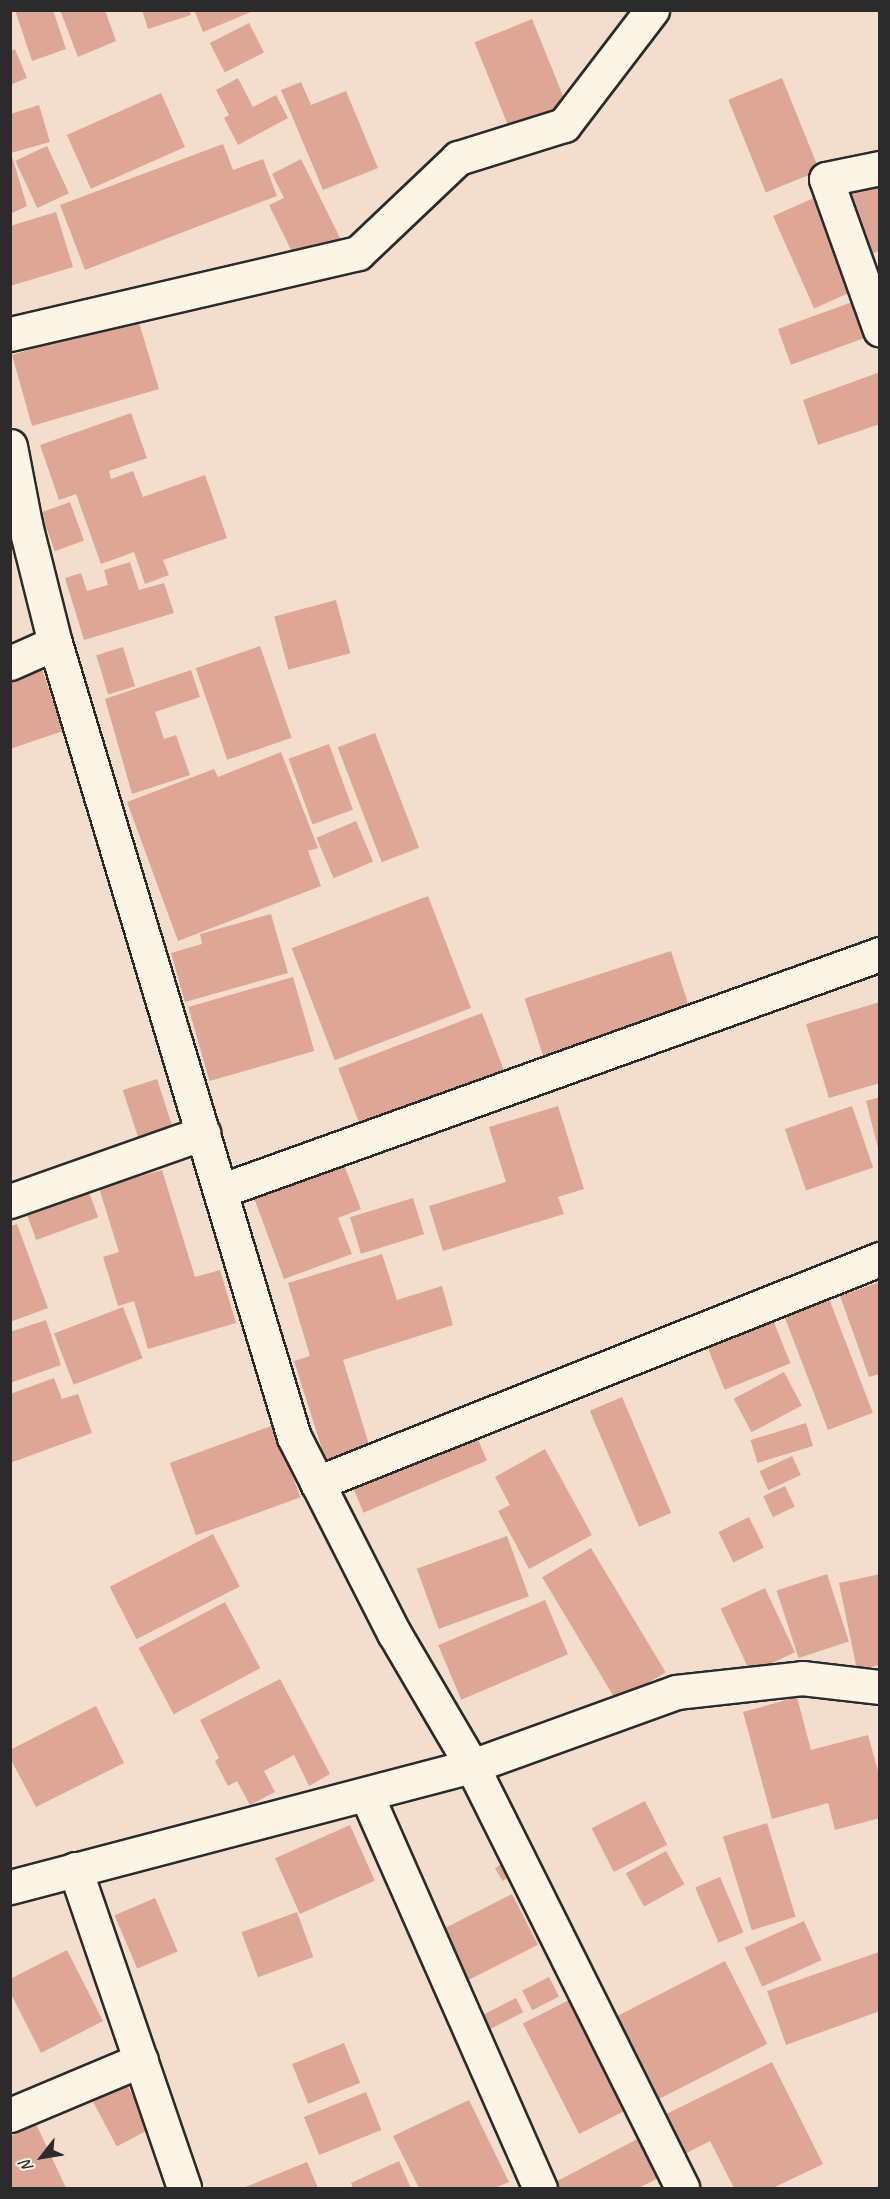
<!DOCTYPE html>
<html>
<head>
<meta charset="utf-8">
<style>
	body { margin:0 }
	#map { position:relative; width:890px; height:2199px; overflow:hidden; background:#f3decd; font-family:Caveat,sans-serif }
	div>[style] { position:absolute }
	.building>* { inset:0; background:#dea795; transform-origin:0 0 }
	.roads { filter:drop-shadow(2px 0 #2b2b2b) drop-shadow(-2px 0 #2b2b2b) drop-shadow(0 2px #2b2b2b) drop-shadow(0 -2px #2b2b2b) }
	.minor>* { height:33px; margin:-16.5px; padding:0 16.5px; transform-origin:16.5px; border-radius:16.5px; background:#fcf5e5 }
	.tertiary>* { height:33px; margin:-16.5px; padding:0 16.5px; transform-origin:16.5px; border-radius:16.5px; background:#fcf5e5 }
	span { translate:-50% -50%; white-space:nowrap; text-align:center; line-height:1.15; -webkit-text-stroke:4.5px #fcf5e5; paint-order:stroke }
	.frame { position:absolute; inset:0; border:12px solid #2b2b2b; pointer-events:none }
	.north { position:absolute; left:12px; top:2127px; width:60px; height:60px; -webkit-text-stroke:4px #fcf5e5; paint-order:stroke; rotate:239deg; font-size:16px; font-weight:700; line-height:24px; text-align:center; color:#2b2b2b }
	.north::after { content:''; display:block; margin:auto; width:21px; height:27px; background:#2b2b2b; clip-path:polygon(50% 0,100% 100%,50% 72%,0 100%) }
</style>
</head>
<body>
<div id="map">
	<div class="building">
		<div style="clip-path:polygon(15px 10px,53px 10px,66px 49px,32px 61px)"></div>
		<div style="clip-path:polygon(60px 10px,105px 10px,116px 41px,78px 57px)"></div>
		<div style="clip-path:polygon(142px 10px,190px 10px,191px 15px,148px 29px)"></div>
		<div style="clip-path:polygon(194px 10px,250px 10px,251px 12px,203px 32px)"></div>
		<div style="left:532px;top:19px;width:94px;height:62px;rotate:68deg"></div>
		<div style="left:249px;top:23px;width:33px;height:44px;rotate:63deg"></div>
		<div style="clip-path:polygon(15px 49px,27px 78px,10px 85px,10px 51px)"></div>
		<div style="clip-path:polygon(238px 78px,253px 107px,276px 95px,288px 118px,238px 145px,224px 118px,229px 115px,216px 90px)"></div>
		<div style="left:782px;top:78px;width:100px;height:58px;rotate:68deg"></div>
		<div style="clip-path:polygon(301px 82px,311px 105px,346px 91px,378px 168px,323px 190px,281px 90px)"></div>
		<div style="left:161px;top:93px;width:59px;height:103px;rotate:66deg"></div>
		<div style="clip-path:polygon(39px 105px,50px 142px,11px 153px,27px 206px,10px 214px,10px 114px)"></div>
		<div style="clip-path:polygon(223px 144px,233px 170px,263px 159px,277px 196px,85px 270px,60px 205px)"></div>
		<div style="left:47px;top:146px;width:52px;height:35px;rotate:65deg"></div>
		<div style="clip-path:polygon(301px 159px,342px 242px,298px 264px,269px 205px,284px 198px,272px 174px)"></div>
		<div style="clip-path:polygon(880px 180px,880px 251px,864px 256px,844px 190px)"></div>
		<div style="left:816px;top:197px;width:101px;height:47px;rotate:66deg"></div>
		<div style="clip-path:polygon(56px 212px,73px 267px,10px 286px,10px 226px)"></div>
		<div style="left:855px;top:301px;width:38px;height:82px;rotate:70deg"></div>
		<div style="clip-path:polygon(137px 316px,159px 389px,32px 426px,12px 355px,68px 338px,66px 331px)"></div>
		<div style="clip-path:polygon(880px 372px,880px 424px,818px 445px,803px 400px)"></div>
		<div style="clip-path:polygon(131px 413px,147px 458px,109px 471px,111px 479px,133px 471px,143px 497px,205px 475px,227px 538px,163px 560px,169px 575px,145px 584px,134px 552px,101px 564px,76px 494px,59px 500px,40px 445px)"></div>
		<div style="left:70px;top:502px;width:41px;height:31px;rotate:70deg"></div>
		<div style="clip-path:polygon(130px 562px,139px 590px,164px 583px,174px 613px,84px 640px,65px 578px,81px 573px,87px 591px,108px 585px,104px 570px)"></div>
		<div style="left:336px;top:600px;width:55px;height:64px;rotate:75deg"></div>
		<div style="left:260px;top:646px;width:97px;height:68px;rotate:71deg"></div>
		<div style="left:123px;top:647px;width:41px;height:28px;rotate:73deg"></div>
		<div style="clip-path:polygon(42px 669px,63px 731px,10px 749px,10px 680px)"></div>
		<div style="clip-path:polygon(191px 670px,200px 697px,155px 712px,164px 739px,176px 735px,190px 775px,132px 794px,105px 699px)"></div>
		<div style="left:375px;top:733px;width:123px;height:40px;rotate:69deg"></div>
		<div style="left:329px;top:744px;width:70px;height:43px;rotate:70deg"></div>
		<div style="clip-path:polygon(281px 752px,318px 848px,308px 851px,321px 886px,178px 941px,127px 802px,214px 769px,218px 777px)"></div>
		<div style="left:356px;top:821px;width:44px;height:43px;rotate:67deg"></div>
		<div style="left:428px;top:896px;width:120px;height:146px;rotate:69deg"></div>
		<div style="clip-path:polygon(271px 914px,288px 973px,185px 1002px,171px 953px,202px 944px,200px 934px)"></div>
		<div style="left:671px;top:951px;width:88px;height:154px;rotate:72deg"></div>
		<div style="left:293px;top:977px;width:77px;height:109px;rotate:74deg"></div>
		<div style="clip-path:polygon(880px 1002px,880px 1083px,829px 1098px,806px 1024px)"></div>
		<div style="left:482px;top:1013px;width:76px;height:154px;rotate:69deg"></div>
		<div style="left:157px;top:1079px;width:58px;height:36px;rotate:72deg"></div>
		<div style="clip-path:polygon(880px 1097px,880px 1152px,879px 1152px,866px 1101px)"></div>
		<div style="clip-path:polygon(558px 1106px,584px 1189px,558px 1197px,564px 1214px,443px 1251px,429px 1206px,506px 1182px,489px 1127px)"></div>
		<div style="left:852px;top:1106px;width:65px;height:71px;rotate:71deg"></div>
		<div style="clip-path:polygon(341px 1157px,361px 1209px,338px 1218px,352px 1254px,284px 1279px,251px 1190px)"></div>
		<div style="clip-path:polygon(162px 1170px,195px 1277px,220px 1270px,236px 1323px,148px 1349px,134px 1301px,118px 1306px,103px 1257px,119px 1252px,99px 1188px)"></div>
		<div style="left:89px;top:1192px;width:27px;height:66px;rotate:70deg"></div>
		<div style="left:413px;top:1198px;width:38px;height:66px;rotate:73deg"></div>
		<div style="clip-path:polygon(17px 1224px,48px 1308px,10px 1322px,10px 1226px)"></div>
		<div style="clip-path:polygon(382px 1254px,397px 1300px,442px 1286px,453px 1325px,343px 1360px,371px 1451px,327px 1465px,294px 1361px,310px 1356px,288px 1283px)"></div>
		<div style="clip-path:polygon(880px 1282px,880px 1374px,869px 1377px,840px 1296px)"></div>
		<div style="left:828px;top:1296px;width:125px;height:48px;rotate:69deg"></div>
		<div style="left:123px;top:1307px;width:55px;height:74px;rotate:69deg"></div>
		<div style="left:771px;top:1315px;width:52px;height:71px;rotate:68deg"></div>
		<div style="clip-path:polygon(46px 1320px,61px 1365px,10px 1383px,10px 1332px)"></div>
		<div style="left:784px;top:1372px;width:38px;height:57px;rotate:62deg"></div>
		<div style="clip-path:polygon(54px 1378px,62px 1399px,78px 1394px,92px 1433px,10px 1463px,10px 1394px)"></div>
		<div style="left:622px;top:1397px;width:126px;height:35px;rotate:67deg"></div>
		<div style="left:806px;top:1423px;width:24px;height:58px;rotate:73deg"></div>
		<div style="left:274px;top:1425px;width:77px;height:111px;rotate:70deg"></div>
		<div style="left:474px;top:1430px;width:33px;height:134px;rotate:67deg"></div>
		<div style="clip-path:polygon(545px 1449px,592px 1535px,529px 1569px,498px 1511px,510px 1505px,495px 1477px)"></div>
		<div style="left:792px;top:1456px;width:21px;height:36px;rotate:65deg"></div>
		<div style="left:785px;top:1486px;width:23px;height:24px;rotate:65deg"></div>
		<div style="left:749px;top:1517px;width:34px;height:34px;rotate:64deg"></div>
		<div style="left:213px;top:1534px;width:59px;height:116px;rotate:63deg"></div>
		<div style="left:507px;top:1536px;width:64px;height:96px;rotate:70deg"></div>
		<div style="left:591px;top:1548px;width:145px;height:57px;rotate:59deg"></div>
		<div style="left:827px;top:1574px;width:71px;height:53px;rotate:72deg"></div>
		<div style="clip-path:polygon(880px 1574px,880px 1665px,857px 1670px,839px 1583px)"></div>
		<div style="left:765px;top:1588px;width:71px;height:49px;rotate:65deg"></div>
		<div style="left:545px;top:1600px;width:59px;height:116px;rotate:67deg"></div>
		<div style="left:225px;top:1602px;width:75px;height:98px;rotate:62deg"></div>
		<div style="clip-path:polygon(280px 1679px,330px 1774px,309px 1786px,294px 1755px,264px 1771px,275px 1792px,250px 1805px,237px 1781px,228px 1786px,215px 1761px,219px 1758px,200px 1720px)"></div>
		<div style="clip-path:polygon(797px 1697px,811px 1750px,868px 1735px,880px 1778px,880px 1818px,835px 1830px,828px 1803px,772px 1819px,743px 1712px)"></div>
		<div style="clip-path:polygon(96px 1706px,124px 1763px,36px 1807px,10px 1758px,10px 1750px)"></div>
		<div style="left:645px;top:1801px;width:49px;height:60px;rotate:63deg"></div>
		<div style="left:767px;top:1823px;width:98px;height:46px;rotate:73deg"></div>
		<div style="left:350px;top:1825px;width:61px;height:82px;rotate:66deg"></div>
		<div style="left:666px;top:1851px;width:38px;height:46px;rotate:61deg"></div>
		<div style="left:505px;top:1862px;width:15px;height:12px;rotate:58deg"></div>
		<div style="left:720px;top:1877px;width:60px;height:27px;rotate:67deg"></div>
		<div style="left:512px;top:1894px;width:57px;height:97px;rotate:63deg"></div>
		<div style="left:155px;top:1898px;width:58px;height:44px;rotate:67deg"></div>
		<div style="left:297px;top:1912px;width:48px;height:59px;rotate:70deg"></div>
		<div style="left:804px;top:1921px;width:43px;height:65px;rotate:66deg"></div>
		<div style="clip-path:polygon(67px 1950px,103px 2021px,41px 2053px,10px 1992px,10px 1979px)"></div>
		<div style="clip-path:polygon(879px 1952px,880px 2011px,786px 2045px,767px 1991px)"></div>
		<div style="left:725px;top:1961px;width:93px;height:127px;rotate:63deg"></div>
		<div style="left:549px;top:1977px;width:22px;height:30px;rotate:63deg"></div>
		<div style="left:516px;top:1998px;width:16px;height:49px;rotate:63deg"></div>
		<div style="left:571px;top:1999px;width:124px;height:54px;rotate:63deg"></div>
		<div style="left:344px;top:2043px;width:43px;height:56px;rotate:68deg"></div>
		<div style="clip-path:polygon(772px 2062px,823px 2164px,773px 2188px,734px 2188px,710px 2141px,675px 2159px,656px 2119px)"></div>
		<div style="left:125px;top:2081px;width:54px;height:38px;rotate:62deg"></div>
		<div style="left:366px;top:2092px;width:41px;height:67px;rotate:68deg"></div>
		<div style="clip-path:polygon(469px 2100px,509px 2182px,495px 2188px,419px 2188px,393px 2136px)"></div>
		<div style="clip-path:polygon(36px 2124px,66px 2188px,10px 2188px,10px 2136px)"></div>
		<div style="clip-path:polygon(643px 2136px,664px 2175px,639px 2188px,544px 2188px)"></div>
		<div style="clip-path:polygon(399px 2161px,411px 2188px,353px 2188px,351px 2183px)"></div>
		<div style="clip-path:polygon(307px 2162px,318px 2188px,243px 2188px)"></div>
	</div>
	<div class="roads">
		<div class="minor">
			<div style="left:880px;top:168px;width:55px;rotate:168.5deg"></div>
			<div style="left:826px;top:179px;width:160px;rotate:70.3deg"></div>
			<div style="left:10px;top:334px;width:357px;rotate:-13.1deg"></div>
			<div style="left:358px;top:253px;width:138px;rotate:-43.5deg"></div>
			<div style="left:458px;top:158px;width:111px;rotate:-17.3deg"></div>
			<div style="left:564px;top:125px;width:145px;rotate:-52.6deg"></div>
			<div style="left:10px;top:663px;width:49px;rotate:-24deg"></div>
			<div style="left:220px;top:1191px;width:701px;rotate:-19.75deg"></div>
			<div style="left:10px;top:1201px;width:205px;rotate:-19.4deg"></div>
			<div style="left:317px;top:1483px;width:606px;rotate:-21.7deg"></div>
			<div style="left:366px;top:1794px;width:431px;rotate:66.2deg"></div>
			<div style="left:75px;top:1869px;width:337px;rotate:71.1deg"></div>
			<div style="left:10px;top:1887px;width:478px;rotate:-14.7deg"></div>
			<div style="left:472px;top:1766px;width:471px;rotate:63.5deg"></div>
			<div style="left:10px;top:2115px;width:142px;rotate:-22.8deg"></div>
		</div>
		<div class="tertiary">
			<div style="left:10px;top:446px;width:79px;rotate:79.1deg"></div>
			<div style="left:25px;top:524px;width:123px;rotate:75.9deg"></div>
			<div style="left:55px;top:643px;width:829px;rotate:73.25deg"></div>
			<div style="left:294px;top:1437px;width:220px;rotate:63deg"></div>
			<div style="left:394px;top:1633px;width:154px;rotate:59.6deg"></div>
			<div style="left:472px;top:1766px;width:217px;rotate:-19.9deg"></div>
			<div style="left:676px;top:1692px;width:127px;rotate:-6.3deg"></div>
			<div style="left:802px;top:1678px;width:79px;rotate:6.6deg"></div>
		</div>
	</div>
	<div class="frame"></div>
	<div class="north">N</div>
</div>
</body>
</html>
